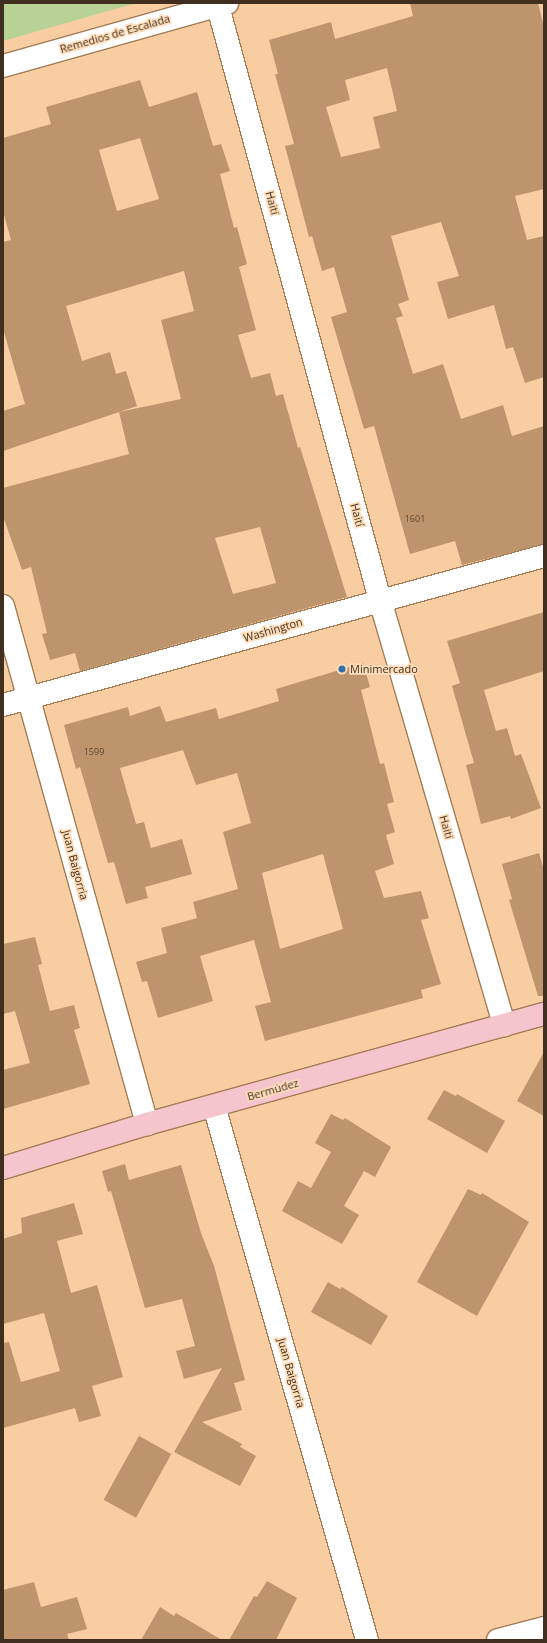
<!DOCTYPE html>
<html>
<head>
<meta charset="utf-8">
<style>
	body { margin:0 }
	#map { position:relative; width:547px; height:1643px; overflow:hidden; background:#f8cda2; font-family:"Open Sans",sans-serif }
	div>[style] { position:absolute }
	.green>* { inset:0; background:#b7d294 }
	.building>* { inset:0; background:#bd946b; transform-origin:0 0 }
	.roads { filter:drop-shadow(1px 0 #a37c53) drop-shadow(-1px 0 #a37c53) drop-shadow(0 1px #a37c53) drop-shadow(0 -1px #a37c53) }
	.minor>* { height:22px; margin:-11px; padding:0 11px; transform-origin:11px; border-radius:11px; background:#fff }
	.major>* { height:22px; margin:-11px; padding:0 11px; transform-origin:11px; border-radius:11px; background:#f6c4cd }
	.dots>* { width:11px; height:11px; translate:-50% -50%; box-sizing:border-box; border:2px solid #fedcb9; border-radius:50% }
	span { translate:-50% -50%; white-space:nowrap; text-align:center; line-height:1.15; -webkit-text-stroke:3.5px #fedcb9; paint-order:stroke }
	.number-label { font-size:9px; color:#5f4831 }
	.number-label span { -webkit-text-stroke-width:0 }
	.street-label { font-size:11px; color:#402f1e }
	.poi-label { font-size:11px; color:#402f1e }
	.left { translate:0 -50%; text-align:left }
	.frame { position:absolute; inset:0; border:4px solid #402f1e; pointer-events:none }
</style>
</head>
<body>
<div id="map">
	<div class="green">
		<div style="clip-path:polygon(3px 3px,136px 3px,3px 41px)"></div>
	</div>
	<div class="building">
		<div style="clip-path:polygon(evenodd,410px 3px,538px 3px,544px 27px,544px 189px,515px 196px,527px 240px,544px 236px,544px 377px,525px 383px,513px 347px,506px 349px,494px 305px,448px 319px,437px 282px,459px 276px,441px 222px,391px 236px,409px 300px,398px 304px,403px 316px,396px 318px,413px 374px,443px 364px,461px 419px,503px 405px,512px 436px,544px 426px,544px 544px,462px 565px,455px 541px,410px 554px,374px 426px,364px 429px,331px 317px,347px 312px,334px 267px,322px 271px,312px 236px,309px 237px,285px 146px,294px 144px,275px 74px,278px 74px,269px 40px,331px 22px,335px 39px,413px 16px,410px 3px,387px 68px,397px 111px,373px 117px,380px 148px,341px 157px,326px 107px,350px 100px,345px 80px,387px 68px)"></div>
		<div style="clip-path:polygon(evenodd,140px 80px,149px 107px,197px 92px,213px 146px,221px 144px,230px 171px,220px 174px,234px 228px,237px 227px,247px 264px,239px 267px,256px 330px,238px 335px,251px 378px,270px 373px,276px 396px,283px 394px,298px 448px,300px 447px,347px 597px,80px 671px,75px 653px,50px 660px,42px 634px,47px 633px,31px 567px,22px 570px,3px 516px,3px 488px,129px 454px,119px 412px,181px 399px,161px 320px,194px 311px,184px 271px,66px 306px,82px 361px,110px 352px,116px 374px,126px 371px,137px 406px,3px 451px,3px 411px,25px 404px,3px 329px,3px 242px,11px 240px,3px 211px,3px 138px,51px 124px,46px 107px,140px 80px,140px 138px,159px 199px,117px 211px,99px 150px,140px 138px,140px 80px,260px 527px,276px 583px,233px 594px,215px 538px,260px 527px)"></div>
		<div style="clip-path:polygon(544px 612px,544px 671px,484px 690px,496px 731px,507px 728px,515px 756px,521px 754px,541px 808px,511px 819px,510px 816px,481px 824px,466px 765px,474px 763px,452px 686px,460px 683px,447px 641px)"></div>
		<div style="clip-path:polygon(evenodd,363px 663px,370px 687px,361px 690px,380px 764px,384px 763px,394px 802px,387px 804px,395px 832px,386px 835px,394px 864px,375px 871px,384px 898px,421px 891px,429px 918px,421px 920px,441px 984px,421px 990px,423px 998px,265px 1041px,255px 1006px,271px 1002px,254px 940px,200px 956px,213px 1001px,158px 1018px,147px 981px,142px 982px,136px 962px,167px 953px,161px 928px,197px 918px,193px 902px,238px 889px,223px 832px,251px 823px,237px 773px,196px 785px,183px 750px,120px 768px,136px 824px,144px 822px,151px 848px,182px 839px,192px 874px,145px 887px,148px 898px,126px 904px,114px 862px,108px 863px,80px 767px,76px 769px,64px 725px,128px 707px,130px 716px,160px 706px,166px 722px,216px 708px,219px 719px,279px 701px,276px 689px,363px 663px,323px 854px,343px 929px,280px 949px,262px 873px,323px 854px)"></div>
		<div style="clip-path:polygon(539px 853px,544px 870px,544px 996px,538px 996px,509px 900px,512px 899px,502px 864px)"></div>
		<div style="clip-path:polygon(35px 937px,42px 964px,38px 965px,50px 1011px,74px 1005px,80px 1028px,74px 1030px,90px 1084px,3px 1109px,3px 1070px,30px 1063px,15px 1011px,3px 1014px,3px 944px)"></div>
		<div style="clip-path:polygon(544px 1052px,544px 1116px,517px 1101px)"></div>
		<div style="clip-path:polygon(444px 1090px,456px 1096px,457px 1094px,505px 1121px,487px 1153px,427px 1119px)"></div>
		<div style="clip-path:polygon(331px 1114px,343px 1120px,345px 1118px,391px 1147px,375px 1177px,364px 1171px,344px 1206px,359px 1215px,342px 1244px,282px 1211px,298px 1181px,311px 1188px,331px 1152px,315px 1143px)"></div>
		<div style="clip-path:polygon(125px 1164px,129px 1180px,181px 1165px,201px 1233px,214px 1266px,245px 1380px,234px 1383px,242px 1410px,202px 1422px,242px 1444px,240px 1447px,256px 1456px,240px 1486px,174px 1452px,222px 1368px,184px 1379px,176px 1351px,195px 1346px,182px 1299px,145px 1308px,111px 1191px,108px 1192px,102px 1171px)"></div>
		<div style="clip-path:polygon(468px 1189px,481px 1195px,482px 1193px,529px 1222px,477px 1316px,417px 1282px)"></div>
		<div style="clip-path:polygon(74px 1203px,83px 1234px,57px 1241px,71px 1293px,97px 1285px,123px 1377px,92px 1386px,101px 1416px,79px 1422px,75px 1408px,3px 1428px,3px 1343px,9px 1342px,21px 1382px,60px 1371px,44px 1313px,3px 1324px,3px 1239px,22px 1233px,21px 1218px)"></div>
		<div style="clip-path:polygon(328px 1282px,340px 1289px,342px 1287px,388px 1316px,371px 1345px,311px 1312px)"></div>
		<div style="left:139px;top:1436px;width:37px;height:73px;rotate:29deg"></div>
		<div style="clip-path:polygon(267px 1581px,297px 1598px,276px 1640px,229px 1640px,254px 1596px,257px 1597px)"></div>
		<div style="clip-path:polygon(34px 1582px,41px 1607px,77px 1597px,87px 1629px,67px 1634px,69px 1640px,3px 1640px,3px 1590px)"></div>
		<div style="clip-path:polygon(160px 1607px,174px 1616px,176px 1613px,222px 1640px,141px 1640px)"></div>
	</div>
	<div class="roads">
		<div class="minor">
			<div style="left:217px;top:3px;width:619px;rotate:74.73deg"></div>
			<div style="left:380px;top:600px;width:443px;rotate:73.7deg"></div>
			<div style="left:3px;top:66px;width:233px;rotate:-15.7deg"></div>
			<div style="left:3px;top:606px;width:538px;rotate:74.46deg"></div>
			<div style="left:3px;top:705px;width:561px;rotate:-15.4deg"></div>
			<div style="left:214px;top:1106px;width:555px;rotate:74.01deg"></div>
			<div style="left:498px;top:1640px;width:48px;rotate:-14.6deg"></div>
		</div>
		<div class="major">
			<div style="left:3px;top:1168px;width:151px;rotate:-17deg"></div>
			<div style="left:147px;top:1124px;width:412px;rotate:-15.5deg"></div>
		</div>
	</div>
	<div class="dots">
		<div style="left:342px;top:669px;background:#3071a7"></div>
	</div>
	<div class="number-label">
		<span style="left:415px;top:519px">1601</span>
		<span style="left:94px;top:752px">1599</span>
	</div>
	<div class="street-label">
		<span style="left:115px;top:34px;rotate:-16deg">Remedios de Escalada</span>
		<span style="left:272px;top:203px;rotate:75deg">Haití</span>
		<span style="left:357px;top:515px;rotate:75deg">Haití</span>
		<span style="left:273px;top:630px;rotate:-16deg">Washington</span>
		<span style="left:446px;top:827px;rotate:74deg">Haití</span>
		<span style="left:75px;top:865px;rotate:75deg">Juan Baigorria</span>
		<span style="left:273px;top:1090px;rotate:-16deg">Bermúdez</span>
		<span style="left:291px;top:1373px;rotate:74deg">Juan Baigorria</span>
	</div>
	<div class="poi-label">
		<span class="left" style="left:350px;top:669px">Minimercado</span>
	</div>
	<div class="frame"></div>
</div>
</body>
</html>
